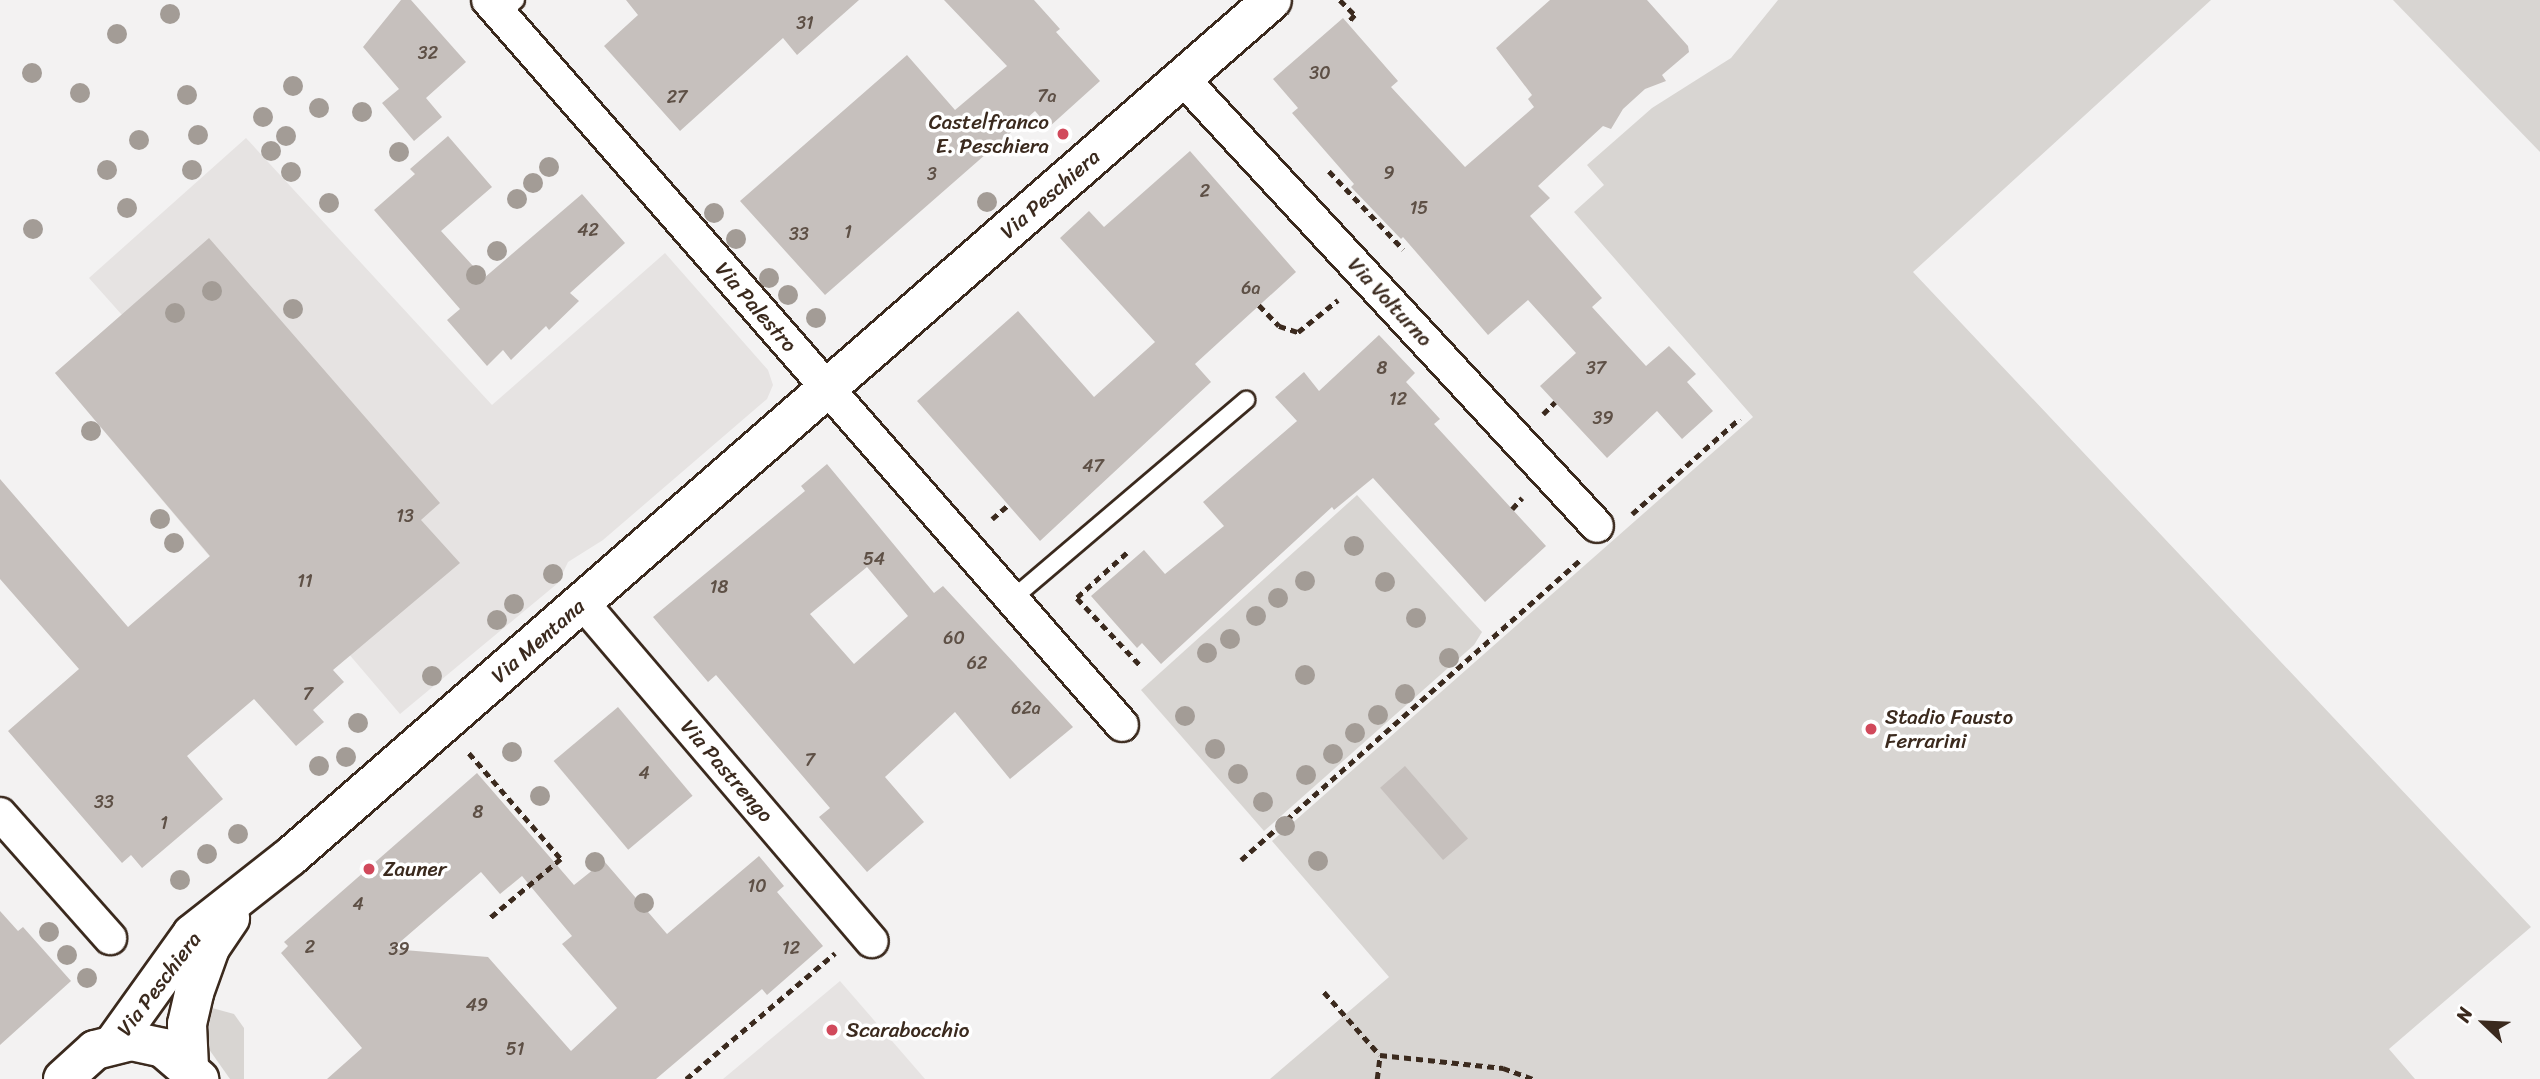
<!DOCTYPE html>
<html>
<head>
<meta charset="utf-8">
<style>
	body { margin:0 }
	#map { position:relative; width:2540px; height:1079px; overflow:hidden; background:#f3f2f2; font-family:Sriracha,sans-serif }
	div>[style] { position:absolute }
	.built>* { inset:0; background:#e6e3e2 }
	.green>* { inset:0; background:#d8d5d2 }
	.building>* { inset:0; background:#c6c0bd; transform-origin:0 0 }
	.path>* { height:4.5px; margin-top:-2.25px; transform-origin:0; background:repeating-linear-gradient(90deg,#3b2a1e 0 7px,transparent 0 12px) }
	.roads { filter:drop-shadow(2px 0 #3b2a1e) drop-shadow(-2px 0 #3b2a1e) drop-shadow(0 2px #3b2a1e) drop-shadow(0 -2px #3b2a1e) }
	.lane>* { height:16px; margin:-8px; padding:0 8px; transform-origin:8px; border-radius:8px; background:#fff }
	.street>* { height:32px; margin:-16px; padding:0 16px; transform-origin:16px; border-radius:16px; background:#fff }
	.secondary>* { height:38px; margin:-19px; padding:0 19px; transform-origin:19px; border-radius:19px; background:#fff }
	.trees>* { width:20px; height:20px; margin:-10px; border-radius:50%; background:#a39c96 }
	.dots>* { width:19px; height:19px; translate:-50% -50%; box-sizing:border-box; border:4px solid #fff; border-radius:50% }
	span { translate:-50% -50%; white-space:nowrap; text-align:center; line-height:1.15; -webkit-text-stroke:7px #fff; paint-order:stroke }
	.number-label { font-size:18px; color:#5e5046 }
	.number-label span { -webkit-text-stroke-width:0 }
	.poi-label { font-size:21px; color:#3b2a1e }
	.right { translate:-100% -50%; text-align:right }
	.left { translate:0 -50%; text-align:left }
	.street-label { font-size:21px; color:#3b2a1e }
	.north { position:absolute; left:2449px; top:988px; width:70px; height:70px; -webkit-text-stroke:5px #fff; paint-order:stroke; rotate:293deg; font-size:19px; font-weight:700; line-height:28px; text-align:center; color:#3b2a1e }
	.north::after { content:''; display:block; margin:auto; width:24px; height:32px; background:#3b2a1e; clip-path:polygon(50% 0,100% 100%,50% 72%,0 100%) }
</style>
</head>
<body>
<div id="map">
	<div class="built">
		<div style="clip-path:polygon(246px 138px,492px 405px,665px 253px,768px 370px,773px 385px,767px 399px,603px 540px,568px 562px,558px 583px,400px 714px,301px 598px,210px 557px,55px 373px,122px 315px,89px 278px)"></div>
		<div style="clip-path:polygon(840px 981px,925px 1079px,723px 1079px)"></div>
	</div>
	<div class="green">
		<div style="clip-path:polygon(1778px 0,2211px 0,1913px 272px,2531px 927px,2389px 1049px,2415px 1079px,1270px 1079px,1389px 977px,1272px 841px,1753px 417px,1574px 212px,1604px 185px,1587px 165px,1652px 108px,1731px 58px)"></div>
		<div style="clip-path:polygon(2393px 0,2540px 0,2540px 152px)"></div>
		<div style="clip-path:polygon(1357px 495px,1482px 632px,1474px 645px,1264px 831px,1141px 690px)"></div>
		<div style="clip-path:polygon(212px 1008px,234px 1014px,244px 1028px,244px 1079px,230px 1079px,206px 1045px)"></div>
	</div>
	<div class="building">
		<div style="clip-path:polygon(401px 0,411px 0,466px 62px,426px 98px,442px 117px,414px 141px,382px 103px,399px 89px,363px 47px)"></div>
		<div style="clip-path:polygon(626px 0,859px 0,797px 55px,783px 38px,680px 131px,604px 46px,638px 15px)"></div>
		<div style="clip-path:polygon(944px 0,1034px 0,1060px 29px,1056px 32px,1100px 81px,1049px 127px,1035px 111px,825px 295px,740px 201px,907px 55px,955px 110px,1007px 66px)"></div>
		<div style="clip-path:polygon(1550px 0,1647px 0,1688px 46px,1689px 52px,1662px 75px,1666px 81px,1645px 89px,1623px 109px,1611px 129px,1603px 126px,1538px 186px,1550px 198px,1530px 216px,1602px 298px,1592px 307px,1646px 366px,1669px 346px,1696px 374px,1687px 382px,1713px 411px,1682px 439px,1657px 411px,1607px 458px,1540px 386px,1576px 353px,1528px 300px,1488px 335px,1403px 237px,1401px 239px,1351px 187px,1354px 184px,1292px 113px,1298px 108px,1273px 79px,1343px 18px,1398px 81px,1391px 87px,1465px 167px,1534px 107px,1528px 99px,1532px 95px,1496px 48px)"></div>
		<div style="clip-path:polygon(448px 136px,492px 187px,441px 231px,484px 278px,582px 194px,625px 243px,570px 293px,579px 301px,549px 330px,546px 326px,511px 360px,503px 350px,487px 366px,447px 320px,460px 309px,374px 210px,415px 174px,410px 169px)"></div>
		<div style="clip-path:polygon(1190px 151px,1296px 272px,1195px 364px,1211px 382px,1040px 541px,917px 401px,1018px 311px,1094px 397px,1155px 342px,1060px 238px,1089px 211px,1104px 227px)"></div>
		<div style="clip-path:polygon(209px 238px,440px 503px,421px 520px,460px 563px,333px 670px,344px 682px,313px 710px,324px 722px,296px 746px,254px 699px,187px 756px,223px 799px,142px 868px,131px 855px,122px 863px,8px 731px,79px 669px,0 579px,0 479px,128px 627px,210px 556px,55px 373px)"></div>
		<div style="clip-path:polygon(1379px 335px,1415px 373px,1406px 382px,1440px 419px,1434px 424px,1546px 546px,1485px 602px,1373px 478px,1334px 510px,1332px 507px,1161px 664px,1142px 643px,1137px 648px,1091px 596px,1144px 550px,1165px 574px,1224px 526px,1203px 502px,1297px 421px,1275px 397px,1304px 372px,1319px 391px)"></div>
		<div style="clip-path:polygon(evenodd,827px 464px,934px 593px,943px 586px,1073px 727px,1010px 779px,955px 712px,885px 777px,924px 822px,867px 872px,819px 817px,830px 808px,716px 675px,708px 682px,653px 617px,805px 491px,801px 486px,827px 464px,867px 567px,908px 616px,854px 664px,810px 614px,867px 567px)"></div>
		<div style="left:618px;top:707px;width:116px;height:84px;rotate:50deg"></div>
		<div style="left:1405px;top:766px;width:96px;height:33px;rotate:49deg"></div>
		<div style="clip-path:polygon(evenodd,477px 773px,574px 885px,604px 861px,667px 934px,759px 856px,784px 886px,777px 892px,823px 946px,767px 995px,762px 989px,656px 1079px,327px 1079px,362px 1048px,281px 953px,288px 946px,284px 942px,477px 773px,481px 872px,500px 894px,522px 876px,572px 936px,562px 944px,617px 1008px,571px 1051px,488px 957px,392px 949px,481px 872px)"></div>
		<div style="clip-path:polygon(0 911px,18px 931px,23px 927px,71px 981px,0 1045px)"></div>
	</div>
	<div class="path">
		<div style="left:1340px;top:0;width:21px;rotate:45deg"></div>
		<div style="left:1355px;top:15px;width:11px;rotate:131deg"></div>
		<div style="left:1329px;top:171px;width:108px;rotate:46.5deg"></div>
		<div style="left:1259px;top:305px;width:29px;rotate:46deg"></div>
		<div style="left:1279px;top:326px;width:20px;rotate:18deg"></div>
		<div style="left:1298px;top:332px;width:51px;rotate:-38.7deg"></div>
		<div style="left:1543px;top:414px;width:17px;rotate:-45deg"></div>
		<div style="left:1512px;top:509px;width:15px;rotate:-48deg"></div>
		<div style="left:1632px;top:514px;width:144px;rotate:-41.6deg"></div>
		<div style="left:992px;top:519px;width:21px;rotate:-41deg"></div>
		<div style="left:1127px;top:553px;width:67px;rotate:138deg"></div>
		<div style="left:1077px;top:598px;width:91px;rotate:46.8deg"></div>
		<div style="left:469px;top:753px;width:140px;rotate:49deg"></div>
		<div style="left:561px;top:859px;width:95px;rotate:140.1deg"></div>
		<div style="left:1241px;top:860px;width:454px;rotate:-41.5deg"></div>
		<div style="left:1324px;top:992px;width:84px;rotate:48.4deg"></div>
		<div style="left:1380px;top:1055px;width:124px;rotate:6deg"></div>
		<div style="left:1503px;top:1068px;width:33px;rotate:20deg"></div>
		<div style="left:686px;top:1079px;width:195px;rotate:-40.2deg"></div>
		<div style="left:1377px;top:1079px;width:24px;rotate:-83deg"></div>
	</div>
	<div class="roads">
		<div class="lane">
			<div style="left:500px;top:14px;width:21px;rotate:-41deg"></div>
			<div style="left:1011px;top:600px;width:309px;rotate:-40.4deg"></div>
		</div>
		<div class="street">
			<div style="left:488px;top:0;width:963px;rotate:48.83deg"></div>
			<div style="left:1183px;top:79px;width:609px;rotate:47.19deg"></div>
			<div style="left:582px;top:602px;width:446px;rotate:49.5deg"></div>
			<div style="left:0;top:814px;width:166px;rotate:48.4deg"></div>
		</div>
		<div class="secondary">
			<div style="left:114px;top:1043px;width:134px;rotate:-54.4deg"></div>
			<div style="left:192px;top:934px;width:125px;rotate:-38.2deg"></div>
			<div style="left:290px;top:857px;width:1303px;rotate:-41.11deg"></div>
			<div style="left:189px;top:1067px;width:43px;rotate:-92.7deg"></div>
			<div style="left:187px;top:1024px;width:32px;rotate:-77deg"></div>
			<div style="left:194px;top:993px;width:48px;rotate:-70.4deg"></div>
			<div style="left:210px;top:948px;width:36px;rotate:-56deg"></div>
			<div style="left:63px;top:1079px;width:43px;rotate:-42.2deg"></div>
			<div style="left:95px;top:1050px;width:37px;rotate:-14deg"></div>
			<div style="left:131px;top:1041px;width:33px;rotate:12deg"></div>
			<div style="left:163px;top:1048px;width:48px;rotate:40.7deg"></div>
		</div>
	</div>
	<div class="trees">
		<div style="left:170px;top:14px"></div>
		<div style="left:117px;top:34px"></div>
		<div style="left:32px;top:73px"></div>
		<div style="left:293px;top:86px"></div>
		<div style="left:80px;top:93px"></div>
		<div style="left:187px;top:95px"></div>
		<div style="left:319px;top:108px"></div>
		<div style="left:362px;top:112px"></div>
		<div style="left:263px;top:117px"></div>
		<div style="left:198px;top:135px"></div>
		<div style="left:286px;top:136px"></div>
		<div style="left:139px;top:140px"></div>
		<div style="left:271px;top:151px"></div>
		<div style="left:399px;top:152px"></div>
		<div style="left:549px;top:167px"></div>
		<div style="left:107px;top:170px"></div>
		<div style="left:192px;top:170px"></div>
		<div style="left:291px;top:172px"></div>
		<div style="left:533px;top:183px"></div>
		<div style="left:517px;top:199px"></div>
		<div style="left:987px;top:202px"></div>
		<div style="left:329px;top:203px"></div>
		<div style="left:127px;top:208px"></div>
		<div style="left:714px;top:213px"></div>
		<div style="left:33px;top:229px"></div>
		<div style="left:736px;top:239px"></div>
		<div style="left:497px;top:251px"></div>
		<div style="left:476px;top:275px"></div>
		<div style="left:769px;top:278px"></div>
		<div style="left:212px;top:291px"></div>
		<div style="left:788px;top:295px"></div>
		<div style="left:293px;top:309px"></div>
		<div style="left:175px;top:313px"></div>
		<div style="left:816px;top:318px"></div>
		<div style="left:91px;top:431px"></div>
		<div style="left:160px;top:519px"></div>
		<div style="left:174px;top:543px"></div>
		<div style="left:1354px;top:546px"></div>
		<div style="left:553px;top:574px"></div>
		<div style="left:1305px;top:581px"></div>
		<div style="left:1385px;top:582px"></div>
		<div style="left:1278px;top:598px"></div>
		<div style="left:514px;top:604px"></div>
		<div style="left:1256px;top:616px"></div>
		<div style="left:1416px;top:618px"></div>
		<div style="left:497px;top:620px"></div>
		<div style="left:1230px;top:639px"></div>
		<div style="left:1207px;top:653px"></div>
		<div style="left:1449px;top:658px"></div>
		<div style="left:1305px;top:675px"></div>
		<div style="left:432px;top:676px"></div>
		<div style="left:1405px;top:694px"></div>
		<div style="left:1378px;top:715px"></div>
		<div style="left:1185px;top:716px"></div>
		<div style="left:358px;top:723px"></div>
		<div style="left:1355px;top:733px"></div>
		<div style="left:1215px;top:749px"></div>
		<div style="left:512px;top:752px"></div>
		<div style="left:1333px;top:754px"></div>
		<div style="left:346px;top:757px"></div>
		<div style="left:319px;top:766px"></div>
		<div style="left:1238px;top:774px"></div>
		<div style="left:1306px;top:775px"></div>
		<div style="left:540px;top:796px"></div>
		<div style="left:1263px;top:802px"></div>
		<div style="left:1285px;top:826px"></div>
		<div style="left:238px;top:834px"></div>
		<div style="left:207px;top:854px"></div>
		<div style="left:1318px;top:861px"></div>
		<div style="left:595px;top:862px"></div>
		<div style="left:180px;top:880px"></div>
		<div style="left:644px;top:903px"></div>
		<div style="left:49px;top:932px"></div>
		<div style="left:67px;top:955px"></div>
		<div style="left:87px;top:978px"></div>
	</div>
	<div class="dots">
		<div style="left:1063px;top:134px;background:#d1495b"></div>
		<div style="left:1871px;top:729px;background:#d1495b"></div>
		<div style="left:369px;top:869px;background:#d1495b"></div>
		<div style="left:832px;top:1030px;background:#d1495b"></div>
	</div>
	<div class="number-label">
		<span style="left:805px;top:23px">31</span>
		<span style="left:428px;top:53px">32</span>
		<span style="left:1320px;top:73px">30</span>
		<span style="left:1047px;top:96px">7a</span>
		<span style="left:677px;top:97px">27</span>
		<span style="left:1389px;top:173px">9</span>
		<span style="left:932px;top:174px">3</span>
		<span style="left:1205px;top:191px">2</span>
		<span style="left:1419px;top:208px">15</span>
		<span style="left:588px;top:230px">42</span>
		<span style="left:848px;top:232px">1</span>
		<span style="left:799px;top:234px">33</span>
		<span style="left:1251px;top:288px">6a</span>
		<span style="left:1382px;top:368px">8</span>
		<span style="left:1596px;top:368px">37</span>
		<span style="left:1398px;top:399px">12</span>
		<span style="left:1603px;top:418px">39</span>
		<span style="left:1093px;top:466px">47</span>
		<span style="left:405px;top:516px">13</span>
		<span style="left:874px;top:559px">54</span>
		<span style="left:305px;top:581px">11</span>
		<span style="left:719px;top:587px">18</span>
		<span style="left:954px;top:638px">60</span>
		<span style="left:977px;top:663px">62</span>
		<span style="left:308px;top:694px">7</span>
		<span style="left:1026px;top:708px">62a</span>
		<span style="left:810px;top:760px">7</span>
		<span style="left:644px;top:773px">4</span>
		<span style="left:104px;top:802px">33</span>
		<span style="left:478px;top:812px">8</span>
		<span style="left:164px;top:823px">1</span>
		<span style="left:757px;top:886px">10</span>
		<span style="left:358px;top:904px">4</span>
		<span style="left:310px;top:947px">2</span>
		<span style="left:791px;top:948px">12</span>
		<span style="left:399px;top:949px">39</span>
		<span style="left:477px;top:1005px">49</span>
		<span style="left:515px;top:1049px">51</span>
	</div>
	<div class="poi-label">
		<span class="right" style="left:1049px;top:134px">Castelfranco<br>E. Peschiera</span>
		<span class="left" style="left:1885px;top:729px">Stadio Fausto<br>Ferrarini</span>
		<span class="left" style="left:383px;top:869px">Zauner</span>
		<span class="left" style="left:846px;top:1030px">Scarabocchio</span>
	</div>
	<div class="street-label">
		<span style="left:1050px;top:194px;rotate:-41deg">Via Peschiera</span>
		<span style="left:1390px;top:302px;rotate:47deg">Via Volturno</span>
		<span style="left:756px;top:307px;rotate:49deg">Via Palestro</span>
		<span style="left:538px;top:641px;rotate:-41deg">Via Mentana</span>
		<span style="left:727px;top:771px;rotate:49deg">Via Pastrengo</span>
		<span style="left:159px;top:984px;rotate:-53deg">Via Peschiera</span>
	</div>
	<div class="north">N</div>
</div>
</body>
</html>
